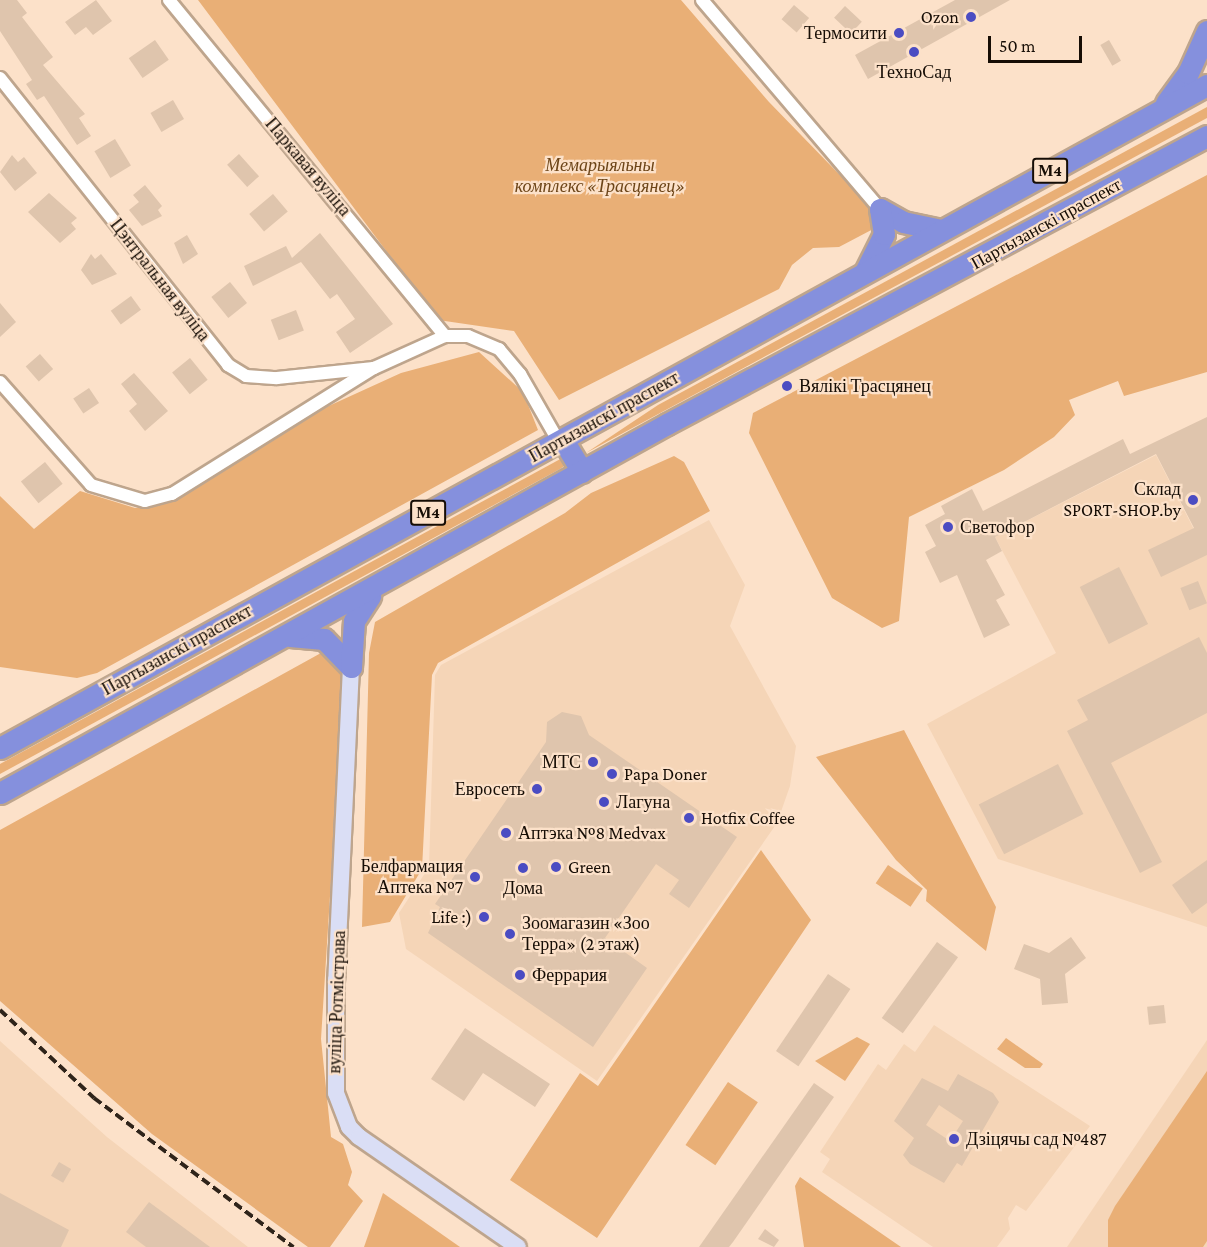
<!DOCTYPE html>
<html>
<head>
<meta charset="utf-8">
<style>
	body { margin:0 }
	#map { position:relative; width:1207px; height:1247px; overflow:hidden; background:#fce1c9; font-family:"Crimson Pro",serif }
	div>[style] { position:absolute }
	.built>* { inset:0; background:#f5d5b7 }
	.green>* { inset:0; background:#e9af76; transform-origin:0 0 }
	.building>* { inset:0; background:#dfc5ad; transform-origin:0 0 }
	.roads { filter:drop-shadow(2px 0 #bea58d) drop-shadow(-2px 0 #bea58d) drop-shadow(0 2px #bea58d) drop-shadow(0 -2px #bea58d) }
	.street>* { height:12px; margin:-6px; padding:0 6px; transform-origin:6px; border-radius:6px; background:#fff }
	.secondary>* { height:16px; margin:-8px; padding:0 8px; transform-origin:8px; border-radius:8px; background:#dadef5 }
	.highway>* { height:21px; margin:-10.5px; padding:0 10.5px; transform-origin:10.5px; border-radius:10.5px; background:#8590dd }
	.rail>* { height:4px; margin-top:-2px; transform-origin:0; background:repeating-linear-gradient(90deg,#2f241a 0 9px,transparent 0 13.5px) }
	.dots>* { width:16px; height:16px; translate:-50% -50%; box-sizing:border-box; border:3px solid #fce1c9; border-radius:50% }
	span { translate:-50% -50%; white-space:nowrap; text-align:center; line-height:1.15; -webkit-text-stroke:4.5px #fce1c9; paint-order:stroke }
	.shield-label span { padding:2px 4px; background:#fce1c9; border:2px solid; border-radius:4px; -webkit-text-stroke-width:0 }
	.shield-label { font-size:16px; color:#160d05; font-weight:700 }
	.poi-label { font-size:18px; color:#160d05 }
	.right { translate:-100% -50%; text-align:right }
	.left { translate:0 -50%; text-align:left }
	.park-label { font-size:18px; color:#6d4518; font-style:italic }
	.street-label { font-size:18px; color:#160d05 }
	.scale { position:absolute; left:988px; top:36px; width:94px; height:27px; box-sizing:border-box; border:3px solid #160d05; border-top:0; padding-left:8px; font-size:18px; line-height:21px; white-space:nowrap; color:#160d05; -webkit-text-stroke:4px #fce1c9; paint-order:stroke }
</style>
</head>
<body>
<div id="map">
	<div class="built">
		<div style="clip-path:polygon(1156px 455px,1207px 555px,1207px 927px,998px 859px,927px 724px,1056px 653px,995px 537px)"></div>
		<div style="clip-path:polygon(709px 520px,745px 585px,730px 626px,796px 746px,790px 786px,777px 823px,597px 1081px,406px 949px,399px 913px,429px 867px,435px 675px,441px 665px)"></div>
		<div style="clip-path:polygon(934px 1025px,1090px 1126px,1026px 1211px,1016px 1205px,1008px 1218px,1010px 1229px,997px 1247px,933px 1247px,822px 1172px,830px 1159px,820px 1152px,878px 1064px,886px 1070px,904px 1044px,915px 1052px)"></div>
		<div style="clip-path:polygon(1207px 1040px,1207px 1247px,1067px 1247px)"></div>
		<div style="clip-path:polygon(0 1041px,107px 1137px,248px 1247px,0 1247px)"></div>
	</div>
	<div class="green">
		<div style="clip-path:polygon(198px 0,681px 0,769px 102px,867px 203px,877px 227px,839px 247px,813px 248px,792px 265px,779px 289px,559px 400px,514px 331px,438px 320px)"></div>
		<div style="clip-path:polygon(1207px 107px,1207px 118px,586px 453px,658px 405px)"></div>
		<div style="clip-path:polygon(1207px 175px,1207px 372px,1124px 396px,1118px 381px,1069px 400px,1075px 415px,1054px 437px,1004px 470px,909px 517px,899px 621px,882px 628px,832px 598px,749px 433px,753px 413px)"></div>
		<div style="clip-path:polygon(479px 352px,523px 392px,538px 430px,97px 673px,77px 678px,0 667px,0 496px,34px 529px,80px 491px,135px 508px,151px 506px,186px 491px,287px 425px,401px 373px)"></div>
		<div style="clip-path:polygon(674px 456px,684px 462px,710px 511px,438px 663px,432px 675px,422px 869px,390px 922px,362px 927px,369px 653px,375px 622px,565px 513px,591px 493px)"></div>
		<div style="clip-path:polygon(564px 457px,567px 464px,560px 469px,0 774px,0 764px)"></div>
		<div style="clip-path:polygon(330px 648px,344px 674px,321px 1039px,331px 1137px,343px 1144px,352px 1172px,348px 1185px,363px 1201px,330px 1247px,308px 1247px,152px 1134px,0 1001px,0 830px)"></div>
		<div style="clip-path:polygon(904px 730px,996px 907px,986px 951px,926px 901px,927px 890px,896px 860px,816px 757px)"></div>
		<div style="clip-path:polygon(761px 850px,811px 920px,597px 1238px,510px 1180px,580px 1073px,598px 1086px)"></div>
		<div style="left:888px;top:865px;width:42px;height:22px;rotate:34deg"></div>
		<div style="clip-path:polygon(857px 1037px,870px 1044px,845px 1081px,815px 1061px)"></div>
		<div style="clip-path:polygon(1006px 1038px,1043px 1064px,1040px 1068px,1025px 1068px,997px 1049px)"></div>
		<div style="clip-path:polygon(1207px 1071px,1207px 1241px,1203px 1247px,1108px 1247px,1108px 1220px,1115px 1206px)"></div>
		<div style="left:728px;top:1082px;width:36px;height:76px;rotate:34deg"></div>
		<div style="clip-path:polygon(800px 1177px,840px 1205px,901px 1247px,804px 1247px,795px 1186px)"></div>
		<div style="clip-path:polygon(383px 1193px,460px 1247px,364px 1247px)"></div>
	</div>
	<div class="building">
		<div style="clip-path:polygon(0 0,17px 0,27px 13px,22px 17px,53px 57px,43px 65px,85px 114px,79px 118px,91px 136px,77px 145px,44px 96px,37px 100px,26px 84px,32px 80px,0 31px)"></div>
		<div style="clip-path:polygon(96px 0,112px 21px,93px 35px,86px 27px,75px 35px,65px 22px)"></div>
		<div style="clip-path:polygon(955px 0,1010px 0,868px 79px,855px 55px)"></div>
		<div style="left:794px;top:5px;width:20px;height:19px;rotate:41deg"></div>
		<div style="left:845px;top:6px;width:23px;height:16px;rotate:43deg"></div>
		<div style="left:155px;top:40px;width:24px;height:32px;rotate:55deg"></div>
		<div style="left:1109px;top:40px;width:24px;height:10px;rotate:60deg"></div>
		<div style="left:173px;top:100px;width:22px;height:26px;rotate:60deg"></div>
		<div style="left:115px;top:139px;width:31px;height:24px;rotate:59deg"></div>
		<div style="left:239px;top:154px;width:30px;height:16px;rotate:48deg"></div>
		<div style="clip-path:polygon(12px 155px,18px 162px,24px 157px,37px 173px,15px 191px,0 172px)"></div>
		<div style="clip-path:polygon(145px 185px,162px 206px,158px 210px,162px 216px,142px 226px,129px 210px,139px 202px,133px 195px)"></div>
		<div style="clip-path:polygon(49px 193px,77px 218px,71px 223px,76px 229px,60px 243px,28px 212px)"></div>
		<div style="left:273px;top:194px;width:23px;height:31px;rotate:50deg"></div>
		<div style="clip-path:polygon(320px 233px,393px 324px,350px 353px,336px 332px,355px 319px,337px 294px,330px 299px,301px 262px,253px 286px,244px 266px,286px 246px,292px 258px)"></div>
		<div style="clip-path:polygon(187px 235px,198px 254px,183px 264px,174px 243px)"></div>
		<div style="clip-path:polygon(91px 254px,95px 259px,101px 254px,117px 274px,92px 285px,81px 270px)"></div>
		<div style="left:230px;top:282px;width:27px;height:24px;rotate:51deg"></div>
		<div style="left:131px;top:296px;width:17px;height:25px;rotate:54deg"></div>
		<div style="clip-path:polygon(0 303px,16px 322px,0 337px)"></div>
		<div style="left:296px;top:310px;width:22px;height:27px;rotate:69deg"></div>
		<div style="left:40px;top:354px;width:20px;height:19px;rotate:49deg"></div>
		<div style="left:190px;top:358px;width:28px;height:23px;rotate:51deg"></div>
		<div style="clip-path:polygon(134px 373px,168px 411px,145px 431px,129px 411px,137px 404px,121px 384px)"></div>
		<div style="left:89px;top:388px;width:18px;height:19px;rotate:56deg"></div>
		<div style="clip-path:polygon(1207px 417px,1207px 555px,1161px 577px,1148px 550px,1194px 528px,1156px 454px,995px 537px,1002px 551px,986px 560px,1005px 595px,996px 600px,1010px 625px,984px 638px,957px 575px,940px 583px,925px 552px,936px 546px,925px 525px,945px 514px,941px 506px,972px 489px,983px 511px,1123px 439px,1130px 454px)"></div>
		<div style="left:45px;top:462px;width:28px;height:31px;rotate:51deg"></div>
		<div style="left:1119px;top:567px;width:64px;height:44px;rotate:63deg"></div>
		<div style="left:1198px;top:581px;width:24px;height:19px;rotate:68deg"></div>
		<div style="clip-path:polygon(1199px 637px,1207px 653px,1207px 713px,1111px 763px,1162px 862px,1140px 873px,1067px 731px,1088px 720px,1077px 700px)"></div>
		<div style="clip-path:polygon(562px 712px,581px 716px,589px 735px,737px 837px,689px 908px,669px 894px,679px 880px,656px 864px,605px 938px,647px 968px,593px 1047px,428px 933px,440px 907px,435px 904px,546px 742px,547px 722px)"></div>
		<div style="left:1058px;top:764px;width:56px;height:89px;rotate:63deg"></div>
		<div style="clip-path:polygon(1207px 860px,1207px 903px,1192px 914px,1172px 885px)"></div>
		<div style="clip-path:polygon(1071px 937px,1086px 958px,1065px 974px,1068px 1003px,1042px 1005px,1040px 979px,1014px 969px,1024px 944px,1049px 953px)"></div>
		<div style="left:937px;top:942px;width:26px;height:94px;rotate:36deg"></div>
		<div style="left:828px;top:974px;width:27px;height:93px;rotate:34deg"></div>
		<div style="left:1164px;top:1005px;width:18px;height:17px;rotate:84deg"></div>
		<div style="clip-path:polygon(465px 1028px,550px 1084px,535px 1107px,483px 1073px,464px 1101px,431px 1079px)"></div>
		<div style="clip-path:polygon(evenodd,958px 1074px,993px 1093px,999px 1102px,962px 1166px,957px 1163px,944px 1183px,910px 1164px,903px 1155px,914px 1138px,894px 1121px,922px 1078px,948px 1091px,958px 1074px,939px 1105px,963px 1121px,950px 1141px,926px 1125px,939px 1105px)"></div>
		<div style="clip-path:polygon(814px 1083px,834px 1097px,733px 1242px,729px 1247px,699px 1247px)"></div>
		<div style="left:59px;top:1162px;width:14px;height:16px;rotate:30deg"></div>
		<div style="clip-path:polygon(0 1193px,69px 1230px,61px 1247px,0 1247px)"></div>
		<div style="clip-path:polygon(149px 1202px,210px 1247px,146px 1247px,126px 1232px)"></div>
		<div style="clip-path:polygon(765px 1229px,779px 1240px,774px 1247px,758px 1239px)"></div>
	</div>
	<div class="roads">
		<div class="street">
			<div style="left:169px;top:0;width:435px;rotate:50.6deg"></div>
			<div style="left:702px;top:0;width:275px;rotate:49.6deg"></div>
			<div style="left:0;top:78px;width:367px;rotate:51.5deg"></div>
			<div style="left:228px;top:365px;width:21px;rotate:31deg"></div>
			<div style="left:246px;top:376px;width:31px;rotate:4deg"></div>
			<div style="left:277px;top:378px;width:97px;rotate:-5.9deg"></div>
			<div style="left:0;top:382px;width:137px;rotate:48.5deg"></div>
			<div style="left:91px;top:485px;width:56px;rotate:16.5deg"></div>
			<div style="left:145px;top:501px;width:28px;rotate:-15deg"></div>
			<div style="left:172px;top:494px;width:238px;rotate:-32deg"></div>
			<div style="left:374px;top:368px;width:78px;rotate:-24.3deg"></div>
			<div style="left:445px;top:336px;width:23px"></div>
			<div style="left:468px;top:336px;width:34px;rotate:23deg"></div>
			<div style="left:499px;top:349px;width:33px;rotate:50deg"></div>
			<div style="left:520px;top:374px;width:78px;rotate:60.2deg"></div>
		</div>
		<div class="secondary">
			<div style="left:351px;top:667px;width:313px;rotate:92.7deg"></div>
			<div style="left:336px;top:980px;width:113px;rotate:90deg"></div>
			<div style="left:336px;top:1093px;width:36px;rotate:69deg"></div>
			<div style="left:349px;top:1127px;width:14px;rotate:45deg"></div>
			<div style="left:359px;top:1137px;width:193px;rotate:34.7deg"></div>
		</div>
		<div class="highway">
			<div style="left:1166px;top:103px;width:37px;rotate:-54deg"></div>
			<div style="left:1188px;top:73px;width:46px;rotate:-65.7deg"></div>
			<div style="left:880px;top:209px;width:26px;rotate:29deg"></div>
			<div style="left:903px;top:222px;width:39px;rotate:12deg"></div>
			<div style="left:865px;top:272px;width:42px;rotate:-63.4deg"></div>
			<div style="left:884px;top:234px;width:25px;rotate:-99deg"></div>
			<div style="left:563px;top:440px;width:37px;rotate:59deg"></div>
			<div style="left:290px;top:636px;width:34px;rotate:5deg"></div>
			<div style="left:324px;top:639px;width:39px;rotate:46deg"></div>
			<div style="left:351px;top:667px;width:46px;rotate:-86.3deg"></div>
			<div style="left:354px;top:621px;width:30px;rotate:-57deg"></div>
			<div style="left:0;top:748px;width:1377px;rotate:-28.78deg"></div>
			<div style="left:0;top:793px;width:762px;rotate:-28.95deg"></div>
			<div style="left:667px;top:424px;width:612px;rotate:-28.07deg"></div>
		</div>
	</div>
	<div class="rail">
		<div style="left:0;top:1010px;width:129px;rotate:43.1deg"></div>
		<div style="left:94px;top:1098px;width:249px;rotate:36.8deg"></div>
	</div>
	<div class="dots">
		<div style="left:971px;top:17px;background:#4b4cc2"></div>
		<div style="left:899px;top:33px;background:#4b4cc2"></div>
		<div style="left:914px;top:52px;background:#4b4cc2"></div>
		<div style="left:787px;top:386px;background:#4b4cc2"></div>
		<div style="left:1193px;top:500px;background:#4b4cc2"></div>
		<div style="left:948px;top:527px;background:#4b4cc2"></div>
		<div style="left:593px;top:762px;background:#4b4cc2"></div>
		<div style="left:612px;top:774px;background:#4b4cc2"></div>
		<div style="left:537px;top:789px;background:#4b4cc2"></div>
		<div style="left:604px;top:802px;background:#4b4cc2"></div>
		<div style="left:689px;top:818px;background:#4b4cc2"></div>
		<div style="left:506px;top:833px;background:#4b4cc2"></div>
		<div style="left:556px;top:867px;background:#4b4cc2"></div>
		<div style="left:523px;top:868px;background:#4b4cc2"></div>
		<div style="left:475px;top:877px;background:#4b4cc2"></div>
		<div style="left:484px;top:917px;background:#4b4cc2"></div>
		<div style="left:510px;top:934px;background:#4b4cc2"></div>
		<div style="left:520px;top:975px;background:#4b4cc2"></div>
		<div style="left:954px;top:1139px;background:#4b4cc2"></div>
	</div>
	<div class="shield-label">
		<span style="left:1050px;top:171px">М4</span>
		<span style="left:428px;top:513px">М4</span>
	</div>
	<div class="poi-label">
		<span class="right" style="left:959px;top:17px">Ozon</span>
		<span class="right" style="left:887px;top:33px">Термосити</span>
		<span style="left:914px;top:72px">ТехноСад</span>
		<span class="left" style="left:799px;top:386px">Вялікі Трасцянец</span>
		<span class="right" style="left:1181px;top:500px">Склад<br>SPORT-SHOP.by</span>
		<span class="left" style="left:960px;top:527px">Светофор</span>
		<span class="right" style="left:581px;top:762px">МТС</span>
		<span class="left" style="left:624px;top:774px">Papa Doner</span>
		<span class="right" style="left:525px;top:789px">Евросеть</span>
		<span class="left" style="left:616px;top:802px">Лагуна</span>
		<span class="left" style="left:701px;top:818px">Hotfix Coffee</span>
		<span class="left" style="left:518px;top:833px">Аптэка №8 Medvax</span>
		<span class="right" style="left:463px;top:877px">Белфармация<br>Аптека №7</span>
		<span class="left" style="left:568px;top:867px">Green</span>
		<span style="left:523px;top:888px">Дома</span>
		<span class="right" style="left:472px;top:917px">Life :)</span>
		<span class="left" style="left:522px;top:934px">Зоомагазин «Зоо<br>Терра» (2 этаж)</span>
		<span class="left" style="left:532px;top:975px">Феррария</span>
		<span class="left" style="left:966px;top:1139px">Дзіцячы сад №487</span>
	</div>
	<div class="park-label">
		<span style="left:600px;top:176px">Мемарыяльны<br>комплекс «Трасцянец»</span>
	</div>
	<div class="street-label">
		<span style="left:308px;top:167px;rotate:50deg">Паркавая вуліца</span>
		<span style="left:1046px;top:224px;rotate:-29deg">Партызанскі праспект</span>
		<span style="left:160px;top:280px;rotate:52deg">Цэнтральная вуліца</span>
		<span style="left:604px;top:417px;rotate:-29deg">Партызанскі праспект</span>
		<span style="left:177px;top:650px;rotate:-29deg">Партызанскі праспект</span>
		<span style="left:337px;top:1002px;rotate:-88deg">вуліца Ротмістрава</span>
	</div>
	<div class="scale">50 m</div>
</div>
</body>
</html>
